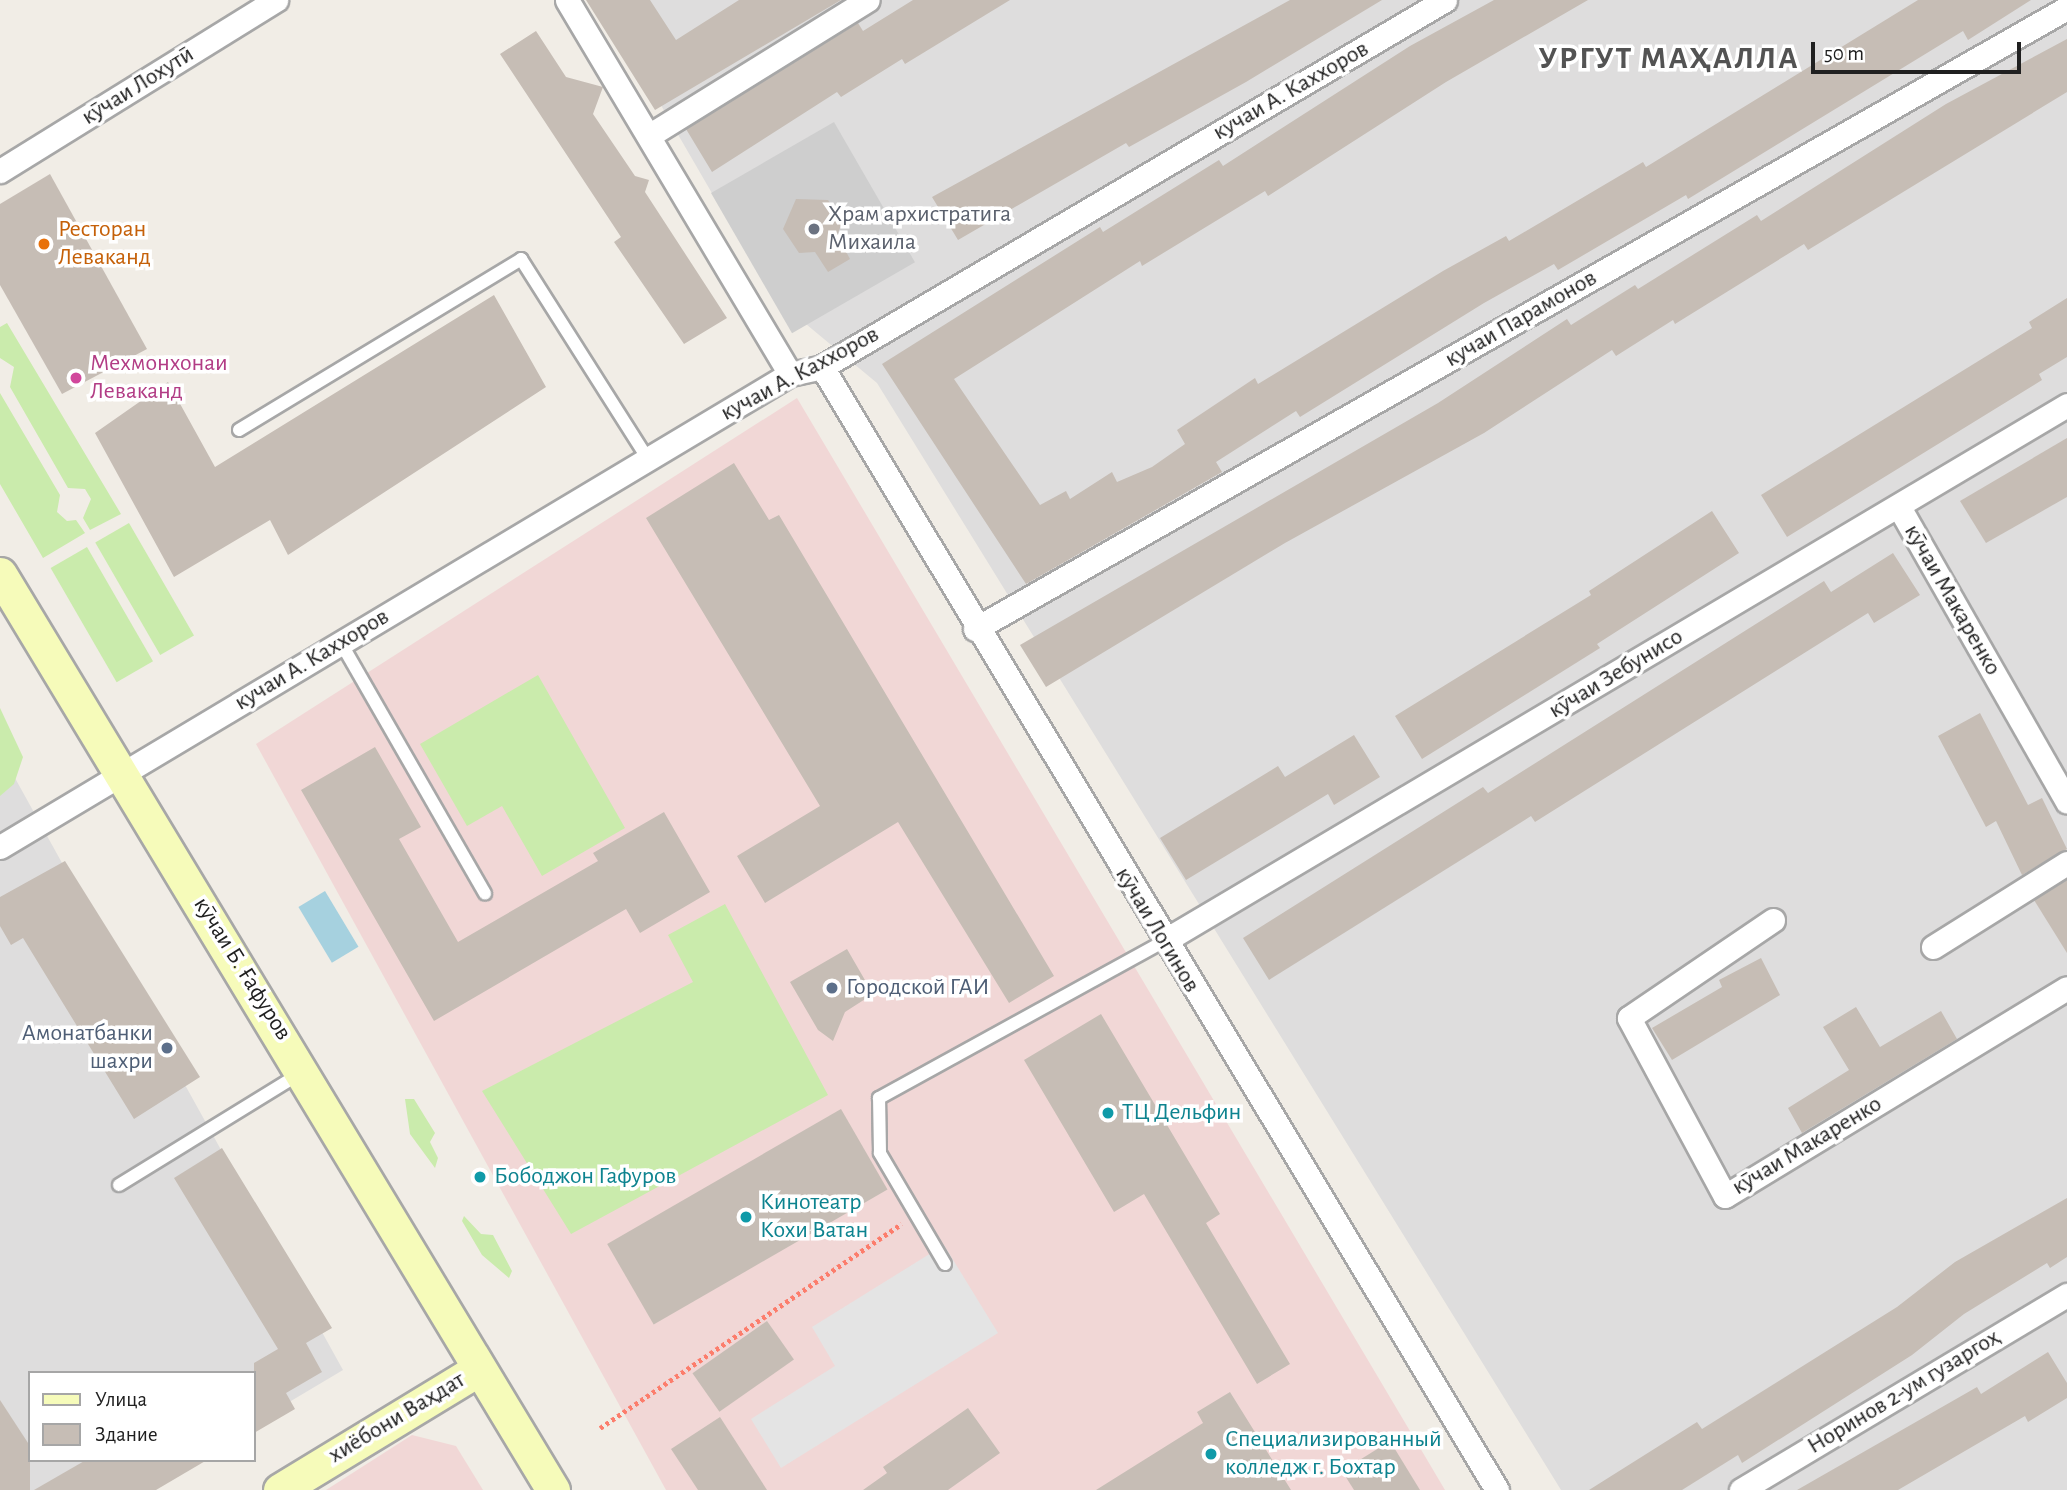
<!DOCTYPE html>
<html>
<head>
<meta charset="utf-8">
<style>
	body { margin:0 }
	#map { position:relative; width:2067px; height:1490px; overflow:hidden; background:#f1ede6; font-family:"Alegreya Sans",sans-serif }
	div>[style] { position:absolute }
	.residential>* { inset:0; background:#dedddd }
	.commercial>* { inset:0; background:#f1d7d6 }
	.religious>* { inset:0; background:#cecece; transform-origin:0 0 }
	.grass>* { inset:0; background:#caebac; transform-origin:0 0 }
	.parking>* { inset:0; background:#e4e4e4 }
	.water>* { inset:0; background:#a6d1df; transform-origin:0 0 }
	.building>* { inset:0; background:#c6bdb5; transform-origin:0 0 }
	.path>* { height:4.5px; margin-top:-2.25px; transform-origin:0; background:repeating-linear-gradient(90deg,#fc7d6c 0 3.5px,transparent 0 7px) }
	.roads { filter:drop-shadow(2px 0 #a7a7a7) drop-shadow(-2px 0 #a7a7a7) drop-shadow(0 2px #a7a7a7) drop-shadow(0 -2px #a7a7a7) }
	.lane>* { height:12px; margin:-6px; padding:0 6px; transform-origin:6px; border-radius:6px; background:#fff }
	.street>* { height:23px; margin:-11.5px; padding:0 11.5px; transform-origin:11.5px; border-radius:11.5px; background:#fff }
	.secondary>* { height:33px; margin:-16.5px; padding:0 16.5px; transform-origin:16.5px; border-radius:16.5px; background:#f6fbba }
	.dots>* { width:19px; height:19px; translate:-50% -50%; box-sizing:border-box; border:4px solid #fff; border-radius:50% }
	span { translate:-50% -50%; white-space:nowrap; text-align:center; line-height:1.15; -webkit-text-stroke:7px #fff; paint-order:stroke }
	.street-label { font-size:24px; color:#202020 }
	.worship-label { font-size:24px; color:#5b616d }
	.left { translate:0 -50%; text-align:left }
	.food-label { font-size:24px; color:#c56008 }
	.hotel-label { font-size:24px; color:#b23c85 }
	.service-label { font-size:24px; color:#4e5e75 }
	.right { translate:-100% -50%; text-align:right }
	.culture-label { font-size:24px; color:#0d838f }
	.district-label { font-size:32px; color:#535353; font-weight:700; letter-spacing:2px }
	.legend { position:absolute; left:28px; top:1371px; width:228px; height:91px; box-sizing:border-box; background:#fff; border:2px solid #a6a6a6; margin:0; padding:9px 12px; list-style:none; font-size:21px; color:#202020 }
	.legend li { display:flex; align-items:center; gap:14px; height:35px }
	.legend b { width:35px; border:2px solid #a6a6a6 }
	.scale { position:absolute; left:1811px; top:42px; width:210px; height:32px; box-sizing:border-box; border:4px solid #202020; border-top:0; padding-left:9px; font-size:21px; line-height:24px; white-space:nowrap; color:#202020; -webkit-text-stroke:5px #fff; paint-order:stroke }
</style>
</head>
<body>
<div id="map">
	<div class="residential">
		<div style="clip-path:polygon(600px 0,2067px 0,2067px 1490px,1561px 1490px,877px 383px,771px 295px)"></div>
		<div style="clip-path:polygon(0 751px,343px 1370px,254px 1423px,254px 1373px,30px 1373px,30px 1460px,191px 1460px,141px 1490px,0 1490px)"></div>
	</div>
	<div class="commercial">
		<div style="clip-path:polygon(797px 398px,1445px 1490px,666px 1490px,256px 744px)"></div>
		<div style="clip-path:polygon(412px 1435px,456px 1446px,483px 1490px,326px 1490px)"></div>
	</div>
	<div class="religious">
		<div style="left:834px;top:122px;width:162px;height:142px;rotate:60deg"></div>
	</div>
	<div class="grass">
		<div style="clip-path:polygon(7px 323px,121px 514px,90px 530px,83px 518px,91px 499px,85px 489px,68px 488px,10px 387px,14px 367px,0 358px,0 327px)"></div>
		<div style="clip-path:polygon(0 393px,60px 495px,57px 512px,67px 521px,76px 520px,85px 533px,43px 558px,0 484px)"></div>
		<div style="left:129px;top:523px;width:130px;height:39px;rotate:60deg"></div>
		<div style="left:87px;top:547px;width:132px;height:42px;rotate:60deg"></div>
		<div style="clip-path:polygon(538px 675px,625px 828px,542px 876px,502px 806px,467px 826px,420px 744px)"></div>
		<div style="clip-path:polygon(0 708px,23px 757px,14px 784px,0 796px)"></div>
		<div style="clip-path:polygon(725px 904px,828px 1095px,571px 1234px,482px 1091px,693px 982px,668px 935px)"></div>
		<div style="clip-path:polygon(405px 1099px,414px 1099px,435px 1133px,430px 1142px,438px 1158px,435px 1168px,410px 1134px)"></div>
		<div style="clip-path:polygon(464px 1216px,481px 1234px,493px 1235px,512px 1271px,509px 1278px,482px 1255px,462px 1221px)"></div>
	</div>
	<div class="parking">
		<div style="clip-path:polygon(944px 1245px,998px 1333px,781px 1468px,751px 1419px,835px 1366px,812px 1327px)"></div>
	</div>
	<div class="water">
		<div style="left:325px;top:891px;width:65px;height:31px;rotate:59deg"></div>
	</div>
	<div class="building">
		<div style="clip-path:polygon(586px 0,650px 0,676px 40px,739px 0,841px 0,655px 110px)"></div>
		<div style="clip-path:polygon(913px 0,1010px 0,905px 64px,902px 59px,841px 97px,837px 92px,712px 172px,686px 129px,858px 23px,863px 31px)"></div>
		<div style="clip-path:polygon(1290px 0,1382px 0,1246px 82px,1129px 147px,1126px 143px,958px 240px,932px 197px)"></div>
		<div style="clip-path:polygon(1494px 0,1588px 0,1446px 82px,1268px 196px,1265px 191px,1142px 266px,1140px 261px,954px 379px,1040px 505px,1066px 491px,1070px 499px,1112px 472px,1117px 482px,1152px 467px,1185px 444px,1177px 430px,1255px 378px,1258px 384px,1443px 271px,1506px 236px,1509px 241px,1643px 162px,1646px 167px,1918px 0,2031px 0,1968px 40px,1963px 31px,1688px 199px,1686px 195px,1558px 270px,1554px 264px,1484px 303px,1300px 417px,1296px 411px,1216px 462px,1222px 472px,1026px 584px,882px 364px,1100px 227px,1103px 232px,1219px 160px,1223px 166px,1410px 46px)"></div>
		<div style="clip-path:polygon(536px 31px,566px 77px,603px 87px,593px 114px,635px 176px,649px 180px,645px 192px,727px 318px,684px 344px,614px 242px,621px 237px,500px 54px)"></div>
		<div style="clip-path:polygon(2067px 39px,2067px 92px,1808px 250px,1804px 244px,1675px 324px,1673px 320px,1616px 356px,1612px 350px,1484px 433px,1285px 543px,1046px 687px,1020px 645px,1438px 403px,1567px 319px,1571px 325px,1635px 285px,1638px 289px,1757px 215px,1761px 221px,1946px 104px)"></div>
		<div style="clip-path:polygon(50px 174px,147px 349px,62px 394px,0 285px,0 204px)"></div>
		<div style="clip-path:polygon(796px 199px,828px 200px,843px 221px,837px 235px,850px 259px,828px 272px,815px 252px,799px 253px,783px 229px)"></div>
		<div style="clip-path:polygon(494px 295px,546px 387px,288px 555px,270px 520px,174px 577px,95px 433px,168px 382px,215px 467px)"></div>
		<div style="clip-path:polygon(2067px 298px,2067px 357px,2039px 374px,2042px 380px,1787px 537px,1761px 495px,2032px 328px,2029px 322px)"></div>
		<div style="clip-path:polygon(2067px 438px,2067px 497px,1986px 543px,1960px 501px)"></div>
		<div style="clip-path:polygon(734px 463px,769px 520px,779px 515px,1054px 976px,1009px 1003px,898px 822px,765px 903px,737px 856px,820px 806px,646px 518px)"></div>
		<div style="clip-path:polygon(1712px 511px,1739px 553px,1597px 644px,1600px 648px,1422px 759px,1395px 716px,1591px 595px,1589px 591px)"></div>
		<div style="clip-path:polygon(1893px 553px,1920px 595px,1874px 623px,1868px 613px,1535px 822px,1531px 816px,1269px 980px,1243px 938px,1483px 787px,1488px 793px,1824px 581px,1831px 592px)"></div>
		<div style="clip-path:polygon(1980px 713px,2028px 805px,2042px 798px,2067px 849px,2022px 875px,1996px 821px,1986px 827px,1938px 736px)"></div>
		<div style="clip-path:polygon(1354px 735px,1380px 777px,1334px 805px,1328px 794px,1186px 880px,1160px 838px,1278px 766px,1285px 777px)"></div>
		<div style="clip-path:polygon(375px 747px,421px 827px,399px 839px,458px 942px,598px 861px,593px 853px,664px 812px,710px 892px,640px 933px,626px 909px,434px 1021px,301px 790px)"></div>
		<div style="clip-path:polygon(65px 861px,200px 1077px,134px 1119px,23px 938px,11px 945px,0 926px,0 897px)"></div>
		<div style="clip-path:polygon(2067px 880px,2067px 953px,2034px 900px)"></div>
		<div style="clip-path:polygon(847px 949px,873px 994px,845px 1012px,833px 1041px,818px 1030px,790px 982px)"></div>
		<div style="clip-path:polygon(1761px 958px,1780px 995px,1672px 1060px,1652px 1028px,1722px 987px,1719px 980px)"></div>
		<div style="clip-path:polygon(1856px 1007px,1880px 1047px,1941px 1011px,1957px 1039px,1802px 1133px,1788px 1108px,1849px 1070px,1823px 1027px)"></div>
		<div style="clip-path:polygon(1101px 1014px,1220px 1214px,1206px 1223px,1290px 1364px,1257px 1384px,1144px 1194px,1114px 1212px,1024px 1060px)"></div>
		<div style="left:841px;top:1109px;width:93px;height:270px;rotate:60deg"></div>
		<div style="clip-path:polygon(222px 1148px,332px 1328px,306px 1343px,322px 1372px,286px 1393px,295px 1409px,254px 1433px,254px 1363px,278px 1349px,174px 1178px)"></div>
		<div style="clip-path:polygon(2067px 1198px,2067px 1257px,2050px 1268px,2047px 1263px,1964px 1314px,1912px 1355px,1742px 1463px,1738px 1455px,1682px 1490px,1589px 1490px,1697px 1422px,1702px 1429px,1897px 1307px,1955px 1262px)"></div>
		<div style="left:767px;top:1321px;width:47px;height:91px;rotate:55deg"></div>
		<div style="clip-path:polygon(2048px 1352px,2067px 1383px,2067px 1398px,2028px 1422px,2025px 1416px,1898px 1490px,1797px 1490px,1977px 1387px,1981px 1394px)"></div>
		<div style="clip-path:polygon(1230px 1392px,1291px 1490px,1096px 1490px,1203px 1423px,1197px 1412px)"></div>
		<div style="clip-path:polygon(0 1400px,30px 1446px,30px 1490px,0 1490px)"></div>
		<div style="clip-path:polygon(968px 1408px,1000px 1453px,948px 1490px,863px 1490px,887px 1473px,883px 1467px)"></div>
		<div style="clip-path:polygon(720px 1417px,767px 1490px,698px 1490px,671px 1449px)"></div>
		<div style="clip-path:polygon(1390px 1441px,1420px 1490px,1354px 1490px,1342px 1471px)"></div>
		<div style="clip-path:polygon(86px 1460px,207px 1460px,156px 1490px,34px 1490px)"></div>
	</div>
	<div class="path">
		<div style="left:600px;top:1428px;width:364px;rotate:-34.1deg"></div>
	</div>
	<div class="roads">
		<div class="lane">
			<div style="left:239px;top:430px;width:330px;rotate:-31.2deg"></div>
			<div style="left:521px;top:259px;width:237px;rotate:57.6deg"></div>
			<div style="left:341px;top:643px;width:289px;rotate:60.1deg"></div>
			<div style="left:119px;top:1185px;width:214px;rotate:-31.6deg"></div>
			<div style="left:945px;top:1264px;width:129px;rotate:-120.4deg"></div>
			<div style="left:880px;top:1153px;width:55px;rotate:-91deg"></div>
			<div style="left:879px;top:1098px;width:325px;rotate:-28.8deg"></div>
		</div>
		<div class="street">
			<div style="left:567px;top:0;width:435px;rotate:59.2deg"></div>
			<div style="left:650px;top:135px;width:256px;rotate:-31.8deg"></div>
			<div style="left:0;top:171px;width:325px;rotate:-31.8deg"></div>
			<div style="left:822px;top:367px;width:1310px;rotate:58.99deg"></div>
			<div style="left:1899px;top:507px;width:339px;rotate:60.3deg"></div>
			<div style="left:975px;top:629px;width:1256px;rotate:-29.63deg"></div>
			<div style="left:0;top:847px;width:921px;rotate:-30.91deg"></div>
			<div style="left:790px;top:374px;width:33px;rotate:-12deg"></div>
			<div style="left:822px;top:367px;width:723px;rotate:-30.5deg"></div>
			<div style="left:1773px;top:920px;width:174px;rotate:145.8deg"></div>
			<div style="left:1629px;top:1018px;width:202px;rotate:61.7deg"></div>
			<div style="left:1725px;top:1196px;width:400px;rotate:-31.3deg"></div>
			<div style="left:1164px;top:941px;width:1050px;rotate:-30.69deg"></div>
			<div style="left:1933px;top:947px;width:158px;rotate:-32.1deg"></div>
			<div style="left:1741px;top:1490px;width:380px;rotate:-30.9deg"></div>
		</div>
		<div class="secondary">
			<div style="left:0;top:574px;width:1070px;rotate:58.88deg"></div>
			<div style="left:280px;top:1490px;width:233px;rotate:-31.3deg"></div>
		</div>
	</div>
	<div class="dots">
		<div style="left:814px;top:229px;background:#6b7280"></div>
		<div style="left:44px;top:244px;background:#e8710a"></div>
		<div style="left:76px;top:378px;background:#d1479c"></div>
		<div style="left:832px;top:988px;background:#5c6f8a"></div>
		<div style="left:167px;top:1048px;background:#5c6f8a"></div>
		<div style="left:1108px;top:1113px;background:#0f9aa8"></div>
		<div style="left:480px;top:1177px;background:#0f9aa8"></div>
		<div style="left:746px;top:1217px;background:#0f9aa8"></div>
		<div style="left:1211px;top:1454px;background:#0f9aa8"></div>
	</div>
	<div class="street-label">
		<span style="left:138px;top:86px;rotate:-32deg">кӯчаи Лохутӣ</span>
		<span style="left:1291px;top:91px;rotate:-30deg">кучаи А. Каххоров</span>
		<span style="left:1521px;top:319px;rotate:-30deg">кучаи Парамонов</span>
		<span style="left:800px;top:374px;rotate:-28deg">кучаи А. Каххоров</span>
		<span style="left:1952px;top:600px;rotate:60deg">кӯчаи Макаренко</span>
		<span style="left:312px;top:660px;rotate:-31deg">кучаи А. Каххоров</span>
		<span style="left:1616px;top:674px;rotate:-31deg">кӯчаи Зебунисо</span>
		<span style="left:1157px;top:930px;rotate:59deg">кӯчаи Логинов</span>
		<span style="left:242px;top:969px;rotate:58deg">кӯчаи Б. Ғафуров</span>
		<span style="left:1807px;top:1146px;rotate:-31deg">кӯчаи Макаренко</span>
		<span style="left:1904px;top:1392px;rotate:-31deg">Норинов 2-ум гузаргоҳ</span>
		<span style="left:397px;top:1418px;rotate:-31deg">хиёбони Ваҳдат</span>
	</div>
	<div class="worship-label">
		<span class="left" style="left:828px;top:229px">Храм архистратига<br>Михаила</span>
	</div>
	<div class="food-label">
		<span class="left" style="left:58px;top:244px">Ресторан<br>Леваканд</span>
	</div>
	<div class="hotel-label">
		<span class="left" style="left:90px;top:378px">Мехмонхонаи<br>Леваканд</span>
	</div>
	<div class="service-label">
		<span class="left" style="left:846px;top:988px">Городской ГАИ</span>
		<span class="right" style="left:153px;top:1048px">Амонатбанки<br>шахри</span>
	</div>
	<div class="culture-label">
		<span class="left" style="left:1122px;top:1113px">ТЦ Дельфин</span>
		<span class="left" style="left:494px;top:1177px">Бободжон Гафуров</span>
		<span class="left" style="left:760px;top:1217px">Кинотеатр<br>Кохи Ватан</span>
		<span class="left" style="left:1225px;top:1454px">Специализированный<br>колледж г. Бохтар</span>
	</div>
	<div class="district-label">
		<span style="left:1669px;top:58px">УРГУТ МАҲАЛЛА</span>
	</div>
	<ul class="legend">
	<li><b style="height:9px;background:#f6fbba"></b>Улица</li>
	<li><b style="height:19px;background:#c6bdb5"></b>Здание</li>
	</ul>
	<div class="scale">50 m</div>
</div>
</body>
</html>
